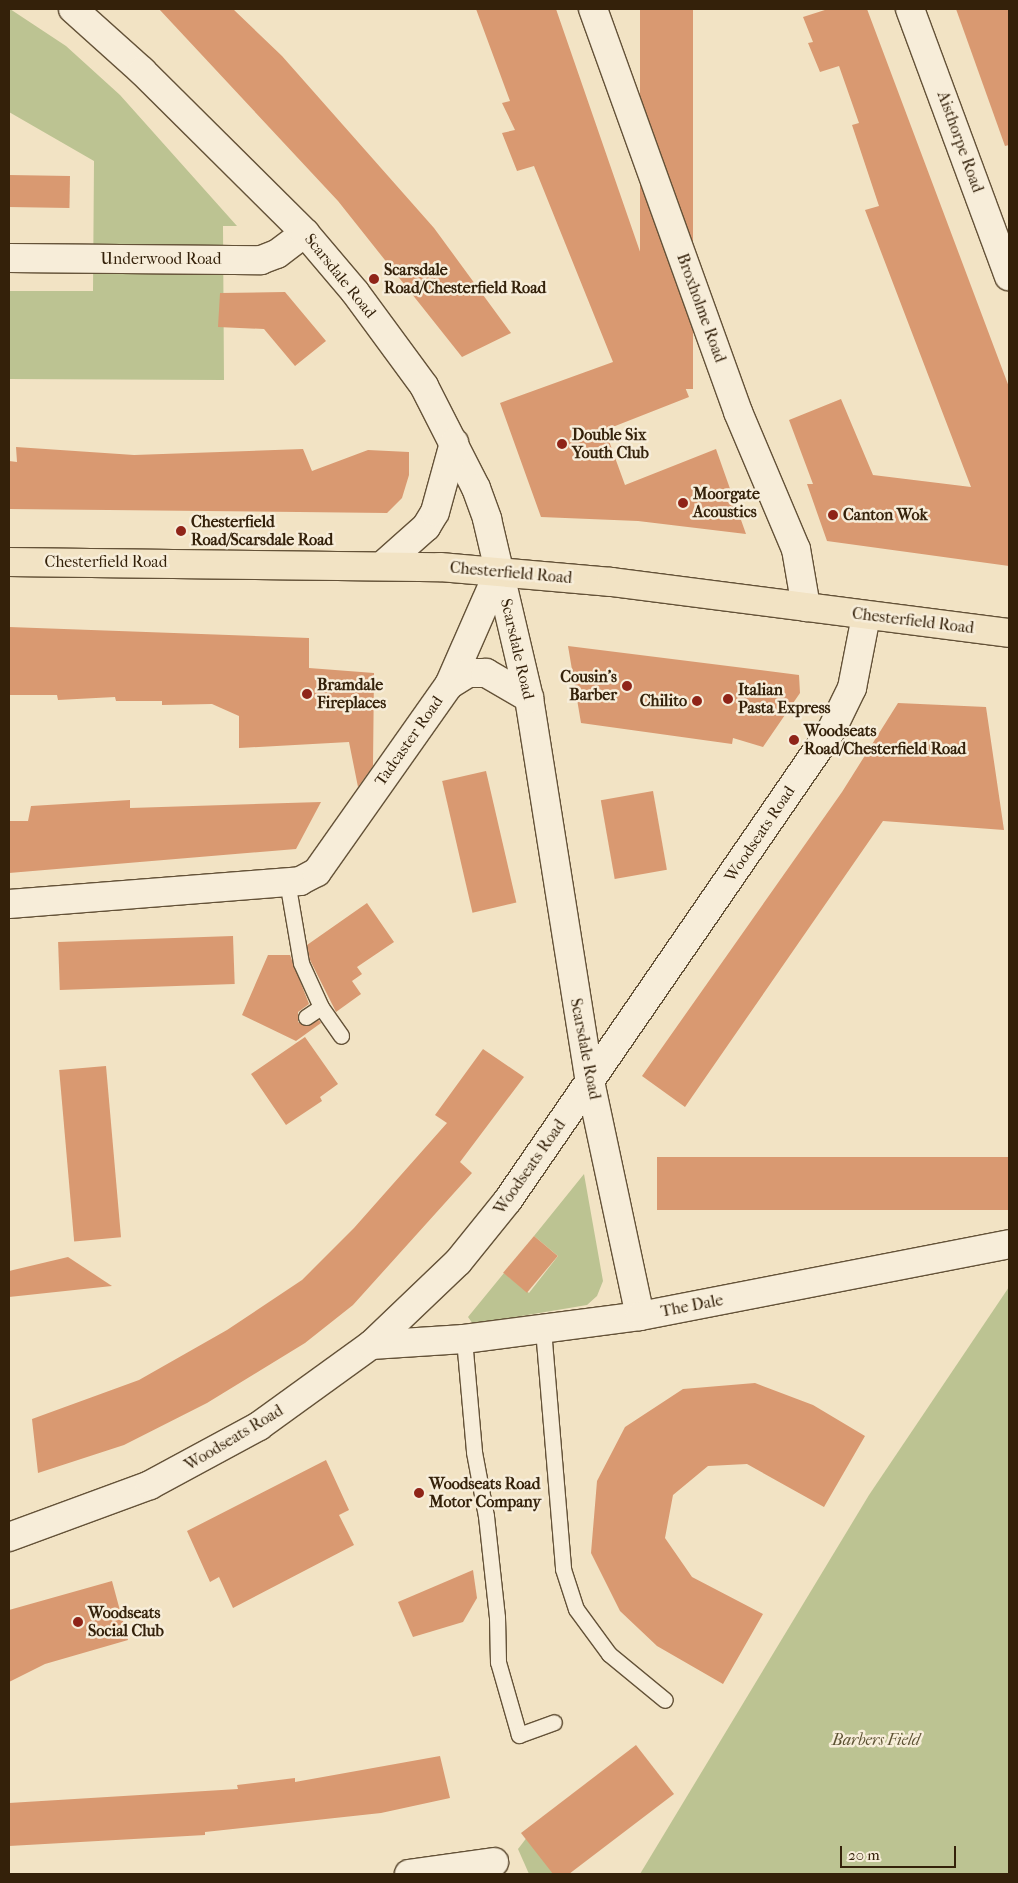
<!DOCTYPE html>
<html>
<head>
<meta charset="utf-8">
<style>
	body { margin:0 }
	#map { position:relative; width:1018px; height:1883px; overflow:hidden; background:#f2e3c4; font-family:"IM FELL French Canon",serif }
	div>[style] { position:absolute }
	.green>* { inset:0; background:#bcc392 }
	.building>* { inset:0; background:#d99971; transform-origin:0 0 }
	.roads { filter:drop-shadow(1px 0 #645238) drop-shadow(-1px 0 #645238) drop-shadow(0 1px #645238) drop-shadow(0 -1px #645238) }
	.lane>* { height:15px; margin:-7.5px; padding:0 7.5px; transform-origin:7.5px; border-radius:7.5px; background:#f7edd9 }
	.street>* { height:28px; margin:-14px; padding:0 14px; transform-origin:14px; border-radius:14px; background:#f7edd9 }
	.secondary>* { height:28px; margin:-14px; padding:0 14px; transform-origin:14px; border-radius:14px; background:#f7edd9 }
	.highway>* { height:28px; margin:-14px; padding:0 14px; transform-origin:14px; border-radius:14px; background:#f2e3c4 }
	.dots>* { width:14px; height:14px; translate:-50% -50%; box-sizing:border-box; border:2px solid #f7edd9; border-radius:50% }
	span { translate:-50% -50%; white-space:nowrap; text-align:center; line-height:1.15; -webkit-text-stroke:5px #f7edd9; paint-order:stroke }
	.street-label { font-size:16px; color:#34210a }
	.poi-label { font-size:16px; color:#34210a; font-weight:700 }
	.left { translate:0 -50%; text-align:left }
	.right { translate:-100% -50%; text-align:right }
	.park-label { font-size:16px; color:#5d5233; font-style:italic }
	.frame { position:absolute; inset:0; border:10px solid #34210a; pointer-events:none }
	.scale { position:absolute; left:840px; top:1846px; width:116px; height:22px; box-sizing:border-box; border:2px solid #34210a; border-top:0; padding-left:6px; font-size:15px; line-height:18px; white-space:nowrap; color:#34210a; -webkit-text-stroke:4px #f7edd9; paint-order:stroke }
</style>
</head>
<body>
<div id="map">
	<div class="green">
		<div style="clip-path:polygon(10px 9px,66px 46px,120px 95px,237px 226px,223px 226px,224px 380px,9px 379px,9px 291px,93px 291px,94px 161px,9px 112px)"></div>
		<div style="clip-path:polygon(584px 1174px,603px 1281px,597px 1296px,587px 1305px,473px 1324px,468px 1317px,504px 1273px,529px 1293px,558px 1256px,534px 1236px)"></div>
		<div style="clip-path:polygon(1009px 1287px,1009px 1874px,640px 1874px,869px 1495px)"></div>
		<div style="clip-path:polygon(528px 1836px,554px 1874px,529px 1874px,518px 1849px)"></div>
	</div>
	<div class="building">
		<div style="clip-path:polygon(159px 9px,233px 9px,282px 56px,434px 228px,511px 333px,462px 357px,338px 201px)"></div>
		<div style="clip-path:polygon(476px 9px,556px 9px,664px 321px,659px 323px,689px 397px,605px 430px,625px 485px,716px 449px,746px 534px,638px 521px,541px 517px,500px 403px,613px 362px,534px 166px,517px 171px,502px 133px,515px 130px,502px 103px,510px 101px)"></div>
		<div style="left:640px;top:9px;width:53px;height:380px"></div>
		<div style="clip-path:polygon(828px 9px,867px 9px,1009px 387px,1009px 566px,827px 541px,807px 484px,813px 484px,789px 420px,841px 399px,873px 475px,971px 487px,865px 210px,879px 206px,852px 125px,859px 123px,839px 66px,820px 72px,808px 43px,813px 42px,803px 17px)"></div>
		<div style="clip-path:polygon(956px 9px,1009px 9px,1009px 145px,1005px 146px)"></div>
		<div style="left:9px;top:175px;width:61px;height:32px;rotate:1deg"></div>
		<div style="clip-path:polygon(285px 292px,326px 341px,295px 366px,264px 329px,218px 327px,220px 293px)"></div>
		<div style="clip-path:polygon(16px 447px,134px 455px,303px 449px,312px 471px,368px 450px,409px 452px,409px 475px,402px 498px,387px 513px,9px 509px,9px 461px,17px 462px)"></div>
		<div style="clip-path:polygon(9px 627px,309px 638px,309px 668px,374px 673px,373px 766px,358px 787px,349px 742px,239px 748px,239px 716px,212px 704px,162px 705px,162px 701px,116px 701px,115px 697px,58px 700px,57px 695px,9px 695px)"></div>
		<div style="clip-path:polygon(568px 646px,799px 675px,800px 693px,763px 747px,733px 738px,732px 744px,581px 723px)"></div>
		<div style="clip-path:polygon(898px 703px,986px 707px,1004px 830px,883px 821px,685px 1107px,642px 1076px,842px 792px)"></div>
		<div style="left:486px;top:771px;width:135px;height:45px;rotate:77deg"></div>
		<div style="left:653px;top:791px;width:80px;height:53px;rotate:80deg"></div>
		<div style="clip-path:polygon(130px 800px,130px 808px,321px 802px,296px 849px,9px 873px,9px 821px,28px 821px,31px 806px)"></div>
		<div style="clip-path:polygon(367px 903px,394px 942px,357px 967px,362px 974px,352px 981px,361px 994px,336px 1012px,310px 960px,307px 945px)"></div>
		<div style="left:233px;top:936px;width:48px;height:175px;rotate:88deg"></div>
		<div style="clip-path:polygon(268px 955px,290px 955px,309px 1004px,298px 1012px,298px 1022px,306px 1026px,319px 1020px,321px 1023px,296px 1041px,242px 1015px)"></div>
		<div style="clip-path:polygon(305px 1037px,338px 1084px,320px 1097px,322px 1101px,286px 1125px,251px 1074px)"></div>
		<div style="clip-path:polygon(483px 1049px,524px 1077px,460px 1162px,472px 1173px,353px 1305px,305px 1343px,207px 1403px,124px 1445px,38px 1473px,32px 1419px,139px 1380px,227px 1330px,302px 1280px,354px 1228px,447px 1123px,435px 1115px)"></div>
		<div style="left:106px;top:1066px;width:172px;height:47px;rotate:85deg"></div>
		<div style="left:1009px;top:1157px;width:53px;height:352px;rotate:90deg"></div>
		<div style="left:534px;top:1236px;width:31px;height:48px;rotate:40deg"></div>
		<div style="clip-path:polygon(68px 1257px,112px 1286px,9px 1297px,9px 1271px)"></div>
		<div style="clip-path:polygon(755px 1383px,813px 1405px,865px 1436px,824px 1507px,747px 1464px,708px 1466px,673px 1495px,665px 1538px,692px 1577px,763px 1614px,723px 1684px,657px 1646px,620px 1611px,591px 1553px,597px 1481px,625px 1427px,683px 1389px)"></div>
		<div style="clip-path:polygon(326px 1460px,349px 1510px,339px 1515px,354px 1545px,233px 1608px,219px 1577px,210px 1582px,187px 1531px)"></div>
		<div style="clip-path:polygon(473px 1570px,477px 1598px,463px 1622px,413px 1637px,398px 1602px)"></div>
		<div style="clip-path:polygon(112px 1581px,128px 1640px,45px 1664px,9px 1682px,9px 1610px)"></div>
		<div style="clip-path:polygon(636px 1745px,674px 1794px,569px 1874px,553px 1874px,521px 1833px)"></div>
		<div style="clip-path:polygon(440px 1756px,450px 1798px,381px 1813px,205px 1832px,205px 1835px,9px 1846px,9px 1803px,238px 1789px,237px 1785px,295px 1778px,295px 1782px)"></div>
	</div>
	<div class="roads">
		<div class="lane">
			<div style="left:287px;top:881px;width:83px;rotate:80.3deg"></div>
			<div style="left:301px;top:963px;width:48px;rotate:65.6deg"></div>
			<div style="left:321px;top:1007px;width:35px;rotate:55deg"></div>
			<div style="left:306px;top:1017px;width:18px;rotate:-34deg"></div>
			<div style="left:543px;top:1329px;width:241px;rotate:85.2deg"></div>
			<div style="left:563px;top:1569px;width:42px;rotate:72deg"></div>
			<div style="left:576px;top:1609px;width:56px;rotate:53.7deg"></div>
			<div style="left:609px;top:1654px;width:72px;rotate:39.4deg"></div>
			<div style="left:464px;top:1339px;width:113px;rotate:84.9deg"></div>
			<div style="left:474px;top:1452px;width:65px;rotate:79.4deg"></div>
			<div style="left:486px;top:1516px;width:102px;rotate:83.8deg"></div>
			<div style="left:497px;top:1617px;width:45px;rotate:88.7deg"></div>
			<div style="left:498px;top:1662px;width:76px;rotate:74deg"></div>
			<div style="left:519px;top:1735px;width:37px;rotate:-20deg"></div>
		</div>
		<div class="street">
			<div style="left:593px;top:9px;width:428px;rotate:70.2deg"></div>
			<div style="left:738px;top:412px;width:149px;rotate:67.1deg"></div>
			<div style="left:796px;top:549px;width:59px;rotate:80.2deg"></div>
			<div style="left:910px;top:9px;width:285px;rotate:69.7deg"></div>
			<div style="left:9px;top:258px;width:252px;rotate:0.5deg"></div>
			<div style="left:261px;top:260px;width:17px;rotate:-21deg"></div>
			<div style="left:277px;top:254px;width:35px;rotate:-37deg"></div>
			<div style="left:9px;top:904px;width:292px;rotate:-4.5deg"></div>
			<div style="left:300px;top:881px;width:19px;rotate:-28deg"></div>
			<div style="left:317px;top:872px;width:229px;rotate:-54.8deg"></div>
			<div style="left:449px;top:685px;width:124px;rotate:-66.3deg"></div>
			<div style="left:590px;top:1081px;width:240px;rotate:78deg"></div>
			<div style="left:371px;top:1345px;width:93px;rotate:-3.7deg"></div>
			<div style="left:464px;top:1339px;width:177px;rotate:-7.4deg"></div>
			<div style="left:640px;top:1316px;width:376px;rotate:-11deg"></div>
			<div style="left:409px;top:1874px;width:86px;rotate:-8deg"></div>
		</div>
		<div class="secondary">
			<div style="left:73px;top:9px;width:93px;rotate:41.9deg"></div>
			<div style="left:142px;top:71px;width:230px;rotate:44.8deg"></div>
			<div style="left:305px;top:233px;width:77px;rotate:49.7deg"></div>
			<div style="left:355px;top:292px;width:117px;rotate:53.7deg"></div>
			<div style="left:424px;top:386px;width:114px;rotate:63deg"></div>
			<div style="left:476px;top:488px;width:33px;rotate:70deg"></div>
			<div style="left:487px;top:519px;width:184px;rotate:76.8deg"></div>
			<div style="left:529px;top:698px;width:388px;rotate:81deg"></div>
			<div style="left:382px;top:566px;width:59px;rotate:-41.6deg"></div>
			<div style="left:426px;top:527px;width:17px;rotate:-59deg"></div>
			<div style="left:435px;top:512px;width:72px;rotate:-74.6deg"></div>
			<div style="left:449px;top:685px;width:22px;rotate:-32deg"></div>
			<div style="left:468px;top:673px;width:18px"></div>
			<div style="left:486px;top:673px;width:50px;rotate:30.2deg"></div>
			<div style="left:9px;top:1537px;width:150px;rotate:-20.2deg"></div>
			<div style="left:150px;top:1485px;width:124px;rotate:-28.4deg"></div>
			<div style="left:259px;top:1426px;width:138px;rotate:-35.9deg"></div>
			<div style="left:371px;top:1345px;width:120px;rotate:-43.7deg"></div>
			<div style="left:458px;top:1262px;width:80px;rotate:-51.1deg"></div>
			<div style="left:508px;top:1200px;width:572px;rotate:-55.48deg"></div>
			<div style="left:832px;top:729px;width:46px;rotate:-64deg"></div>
			<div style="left:852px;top:688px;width:73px;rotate:-79deg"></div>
		</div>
		<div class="highway">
			<div style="left:9px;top:562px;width:431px;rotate:0.7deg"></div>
			<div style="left:440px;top:567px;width:172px;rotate:5deg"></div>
			<div style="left:611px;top:582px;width:401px;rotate:7.3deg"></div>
		</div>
	</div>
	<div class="dots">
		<div style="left:374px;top:279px;background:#8f2418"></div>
		<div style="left:562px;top:444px;background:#8f2418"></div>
		<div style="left:683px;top:503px;background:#8f2418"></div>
		<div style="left:833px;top:515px;background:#8f2418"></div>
		<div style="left:181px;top:531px;background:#8f2418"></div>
		<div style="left:627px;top:686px;background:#8f2418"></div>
		<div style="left:307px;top:694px;background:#8f2418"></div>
		<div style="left:728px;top:699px;background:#8f2418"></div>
		<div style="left:697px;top:701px;background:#8f2418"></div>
		<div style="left:794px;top:740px;background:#8f2418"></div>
		<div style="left:419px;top:1493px;background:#8f2418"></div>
		<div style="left:78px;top:1622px;background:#8f2418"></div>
	</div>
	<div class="street-label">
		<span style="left:960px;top:142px;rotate:70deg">Aisthorpe Road</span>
		<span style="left:161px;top:259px">Underwood Road</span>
		<span style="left:340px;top:276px;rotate:51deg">Scarsdale Road</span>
		<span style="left:701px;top:308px;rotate:70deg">Broxholme Road</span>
		<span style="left:106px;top:562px">Chesterfield Road</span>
		<span style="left:511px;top:573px;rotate:5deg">Chesterfield Road</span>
		<span style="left:913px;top:621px;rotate:7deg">Chesterfield Road</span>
		<span style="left:517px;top:649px;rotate:77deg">Scarsdale Road</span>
		<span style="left:409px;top:741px;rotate:-55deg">Tadcaster Road</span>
		<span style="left:760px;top:834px;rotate:-56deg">Woodseats Road</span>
		<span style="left:585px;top:1049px;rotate:79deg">Scarsdale Road</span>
		<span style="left:530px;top:1167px;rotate:-55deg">Woodseats Road</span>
		<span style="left:692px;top:1306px;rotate:-11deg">The Dale</span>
		<span style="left:234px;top:1438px;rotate:-31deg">Woodseats Road</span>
	</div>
	<div class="poi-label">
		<span class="left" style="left:384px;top:279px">Scarsdale<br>Road/Chesterfield Road</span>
		<span class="left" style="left:572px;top:444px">Double Six<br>Youth Club</span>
		<span class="left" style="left:693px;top:503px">Moorgate<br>Acoustics</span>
		<span class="left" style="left:843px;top:515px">Canton Wok</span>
		<span class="left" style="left:191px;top:531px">Chesterfield<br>Road/Scarsdale Road</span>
		<span class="right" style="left:617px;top:686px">Cousin's<br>Barber</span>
		<span class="left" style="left:317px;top:694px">Bramdale<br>Fireplaces</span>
		<span class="left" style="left:738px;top:699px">Italian<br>Pasta Express</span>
		<span class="right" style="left:687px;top:701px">Chilito</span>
		<span class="left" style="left:804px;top:740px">Woodseats<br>Road/Chesterfield Road</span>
		<span class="left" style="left:429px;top:1493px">Woodseats Road<br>Motor Company</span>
		<span class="left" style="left:88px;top:1622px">Woodseats<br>Social Club</span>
	</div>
	<div class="park-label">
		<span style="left:876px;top:1740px">Barbers Field</span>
	</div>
	<div class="frame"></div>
	<div class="scale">20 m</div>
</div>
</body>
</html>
